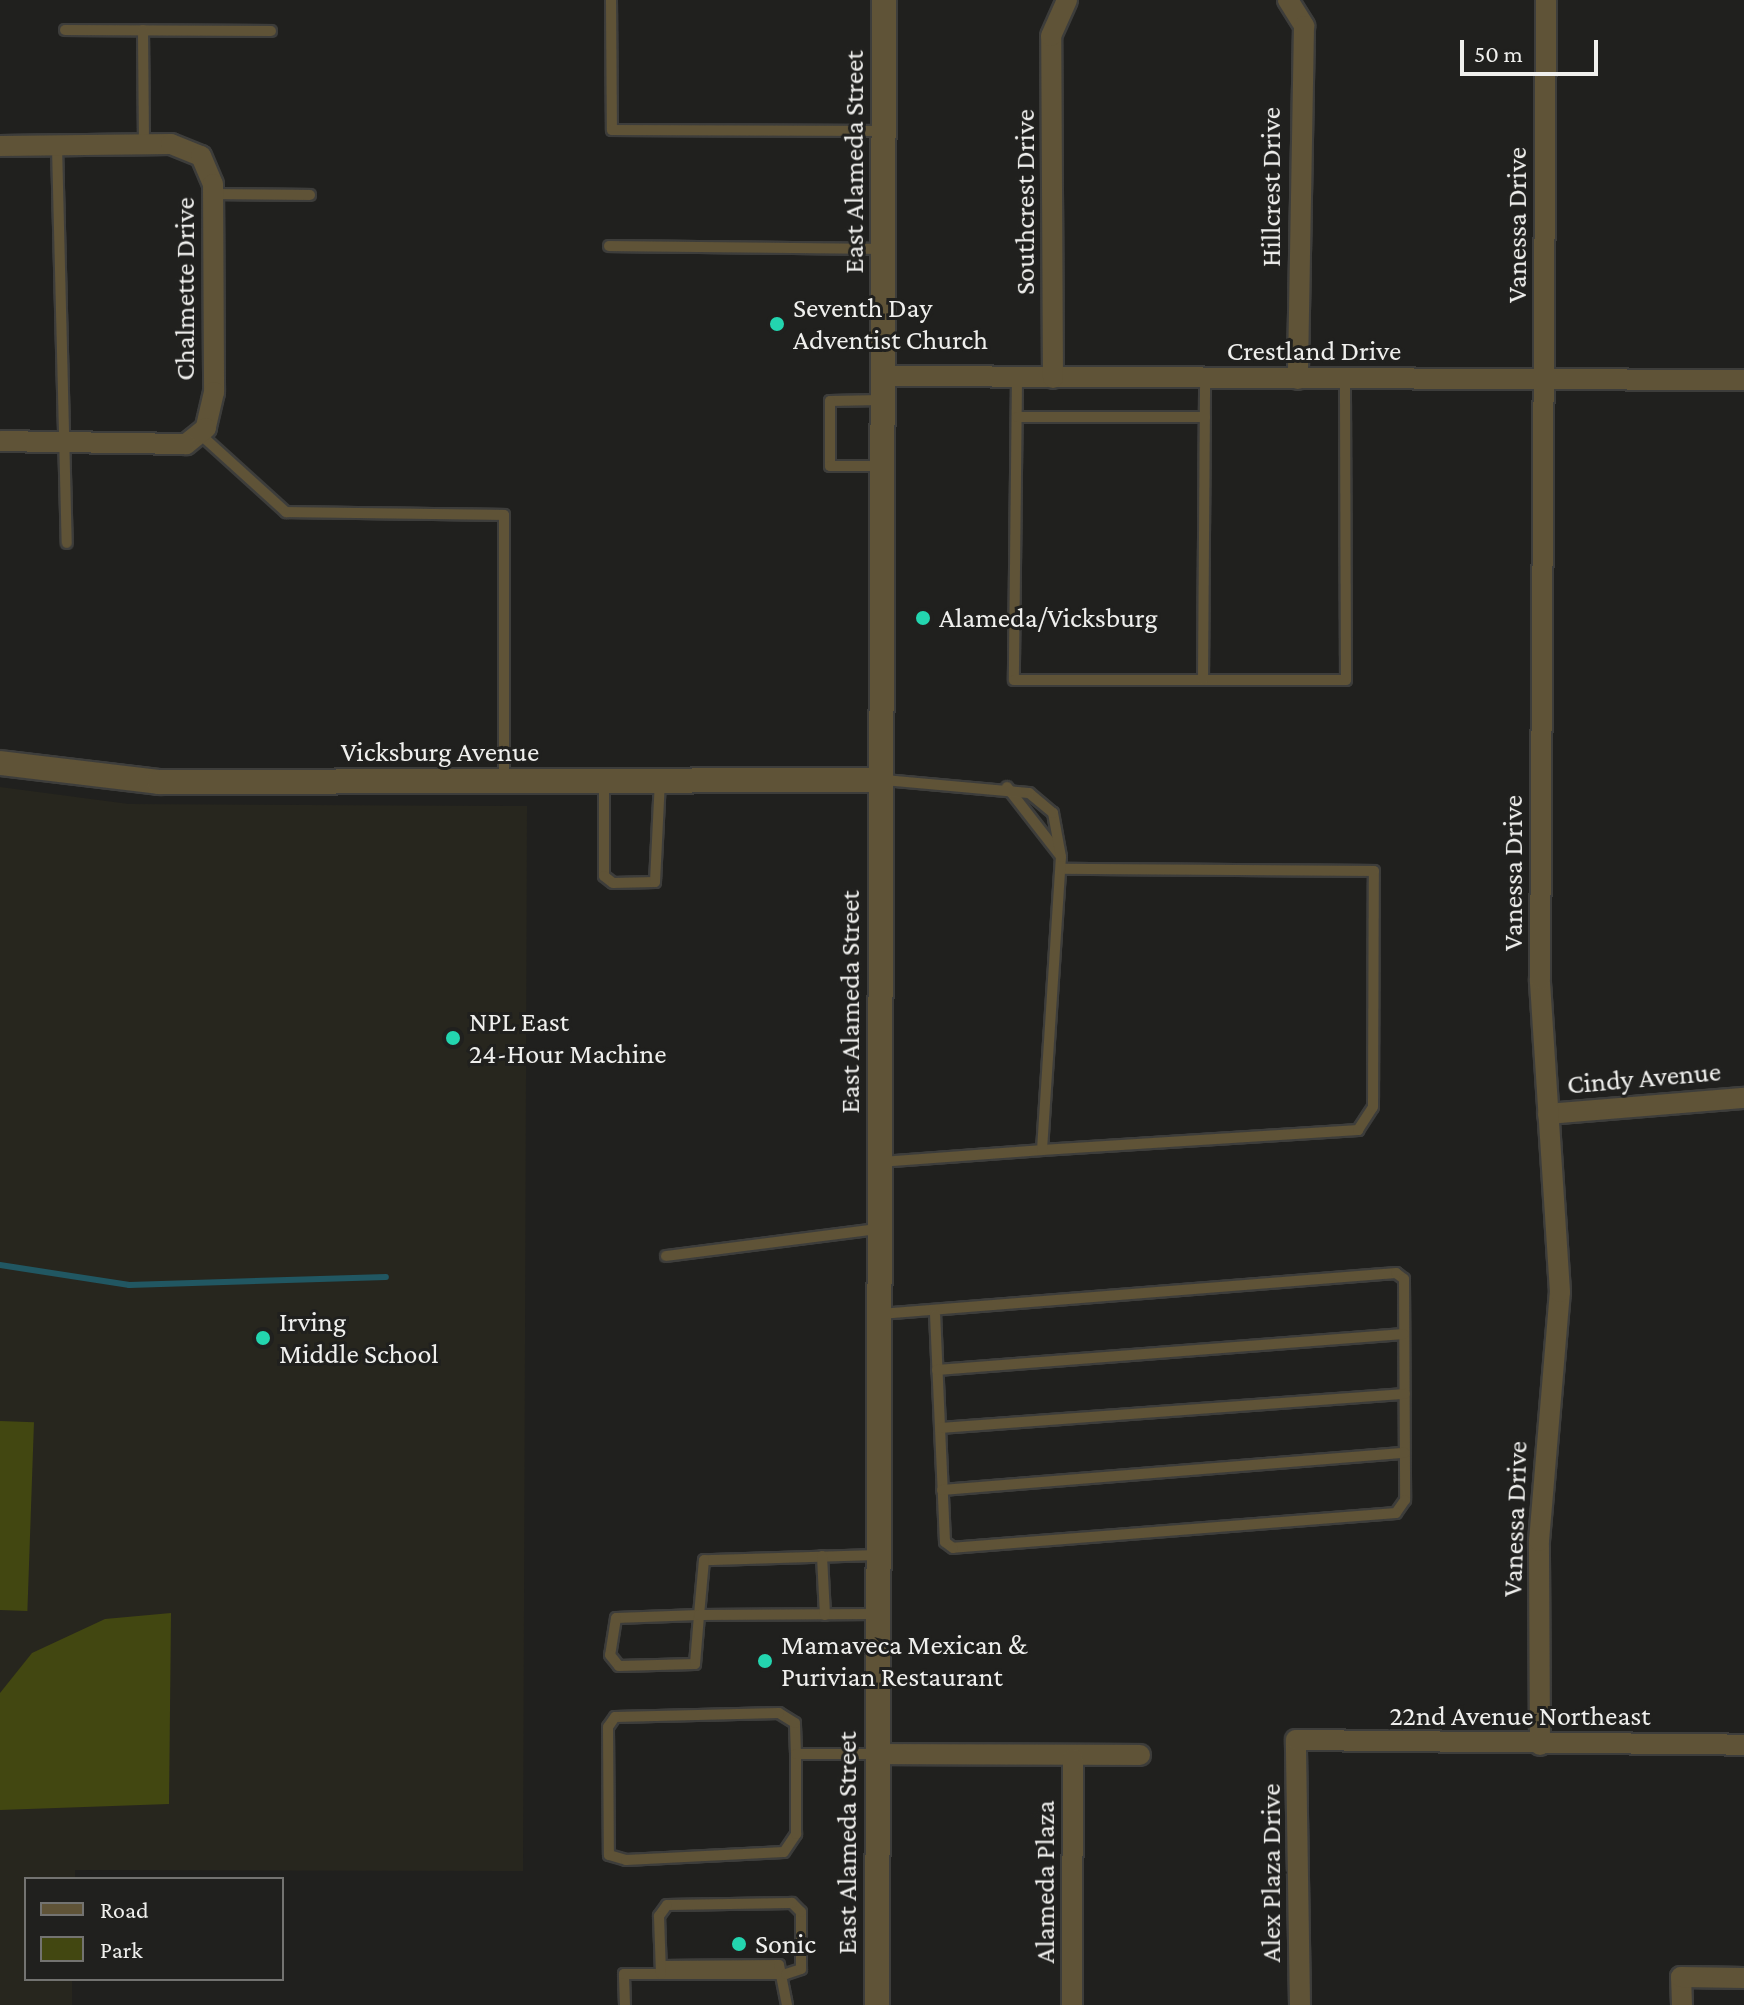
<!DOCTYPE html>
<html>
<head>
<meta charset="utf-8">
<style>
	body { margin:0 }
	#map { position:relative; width:1744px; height:2005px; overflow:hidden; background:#20201e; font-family:"Crimson Pro",serif }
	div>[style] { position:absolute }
	.built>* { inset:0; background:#27261e }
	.green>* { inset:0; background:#424711; transform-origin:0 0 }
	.stream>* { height:6px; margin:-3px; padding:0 3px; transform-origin:3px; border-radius:3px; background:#215762 }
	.roads { filter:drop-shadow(2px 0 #3d3d3b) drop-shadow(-2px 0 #3d3d3b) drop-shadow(0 2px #3d3d3b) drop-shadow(0 -2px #3d3d3b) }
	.service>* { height:10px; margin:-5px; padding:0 5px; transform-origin:5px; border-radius:5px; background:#5f5337 }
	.minor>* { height:20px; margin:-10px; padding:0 10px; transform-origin:10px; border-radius:10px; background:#5f5337 }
	.tertiary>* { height:24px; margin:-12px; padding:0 12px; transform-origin:12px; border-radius:12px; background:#5f5337 }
	.dots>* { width:22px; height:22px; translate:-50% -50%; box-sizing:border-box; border:4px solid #20201e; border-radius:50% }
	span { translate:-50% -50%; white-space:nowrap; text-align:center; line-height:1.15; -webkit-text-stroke:6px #20201e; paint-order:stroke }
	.street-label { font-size:28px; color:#efefed }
	.poi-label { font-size:28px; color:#efefed }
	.left { translate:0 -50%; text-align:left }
	.legend { position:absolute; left:24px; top:1877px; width:260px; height:104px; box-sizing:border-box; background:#20201e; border:2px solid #737371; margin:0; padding:10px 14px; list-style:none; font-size:24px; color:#efefed }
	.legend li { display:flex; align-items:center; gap:16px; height:40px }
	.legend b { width:40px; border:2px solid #737371 }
	.scale { position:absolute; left:1460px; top:40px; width:138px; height:36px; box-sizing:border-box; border:4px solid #efefed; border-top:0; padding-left:10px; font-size:24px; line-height:28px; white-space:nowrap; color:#efefed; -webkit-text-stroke:6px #20201e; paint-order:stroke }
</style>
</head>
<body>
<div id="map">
	<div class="built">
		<div style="clip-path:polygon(0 787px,129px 804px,527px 806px,523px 1871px,75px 1870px,75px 1879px,26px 1879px,26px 1979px,72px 1979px,72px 2005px,0 2005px)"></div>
	</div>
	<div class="green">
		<div style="left:0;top:1421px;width:34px;height:189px;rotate:2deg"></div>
		<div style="clip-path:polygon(171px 1613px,169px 1804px,0 1810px,0 1693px,32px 1653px,105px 1619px)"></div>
	</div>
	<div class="stream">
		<div style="left:0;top:1265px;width:131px;rotate:8.8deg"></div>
		<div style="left:129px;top:1285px;width:257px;rotate:-1.8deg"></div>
	</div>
	<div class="roads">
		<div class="service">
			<div style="left:611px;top:0;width:130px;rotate:89.6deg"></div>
			<div style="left:612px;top:130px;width:272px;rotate:0.2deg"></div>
			<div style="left:65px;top:30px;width:206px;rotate:0.3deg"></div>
			<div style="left:143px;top:30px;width:114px;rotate:89.5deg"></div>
			<div style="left:57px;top:146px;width:397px;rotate:88.6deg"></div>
			<div style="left:213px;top:194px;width:97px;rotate:0.6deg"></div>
			<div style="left:609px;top:246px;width:273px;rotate:0.6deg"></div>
			<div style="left:1017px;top:377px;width:303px;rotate:90.6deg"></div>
			<div style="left:1014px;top:680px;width:332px"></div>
			<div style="left:1346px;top:680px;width:301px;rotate:-90.2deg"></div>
			<div style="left:881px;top:400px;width:51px;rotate:178.9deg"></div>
			<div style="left:830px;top:401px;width:65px;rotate:90deg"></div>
			<div style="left:830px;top:466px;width:53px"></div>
			<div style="left:1017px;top:417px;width:188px"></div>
			<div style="left:201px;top:435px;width:115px;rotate:42.2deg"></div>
			<div style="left:286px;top:512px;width:218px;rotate:0.8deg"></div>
			<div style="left:504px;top:515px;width:266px;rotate:90deg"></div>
			<div style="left:1203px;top:680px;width:301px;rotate:-89.6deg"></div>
			<div style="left:604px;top:782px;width:94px;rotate:90deg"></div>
			<div style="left:604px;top:876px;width:11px;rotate:38deg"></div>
			<div style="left:613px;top:883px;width:42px;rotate:-1.4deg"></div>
			<div style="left:655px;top:882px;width:101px;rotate:-87.2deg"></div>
			<div style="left:1007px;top:787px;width:86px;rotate:52.1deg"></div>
			<div style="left:1042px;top:1150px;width:317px;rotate:-3.6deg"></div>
			<div style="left:1358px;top:1130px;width:27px;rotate:-57deg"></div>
			<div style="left:1373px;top:1107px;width:236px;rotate:-89.8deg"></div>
			<div style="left:1374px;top:871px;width:313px;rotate:-179.6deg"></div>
			<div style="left:880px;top:1162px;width:162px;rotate:-4.2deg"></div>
			<div style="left:1042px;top:1150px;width:294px;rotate:-86.3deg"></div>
			<div style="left:1061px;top:857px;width:45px;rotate:-100.3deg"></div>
			<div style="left:1053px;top:813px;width:31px;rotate:-140deg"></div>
			<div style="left:1029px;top:793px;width:146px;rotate:-174.9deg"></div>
			<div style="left:666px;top:1256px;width:214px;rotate:-7.3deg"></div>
			<div style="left:880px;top:1314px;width:518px;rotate:-4.54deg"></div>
			<div style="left:1396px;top:1273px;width:10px;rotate:37deg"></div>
			<div style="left:1404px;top:1279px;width:221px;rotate:89.7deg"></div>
			<div style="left:1405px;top:1500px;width:16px;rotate:125deg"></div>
			<div style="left:1396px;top:1513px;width:444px;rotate:175.5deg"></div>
			<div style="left:953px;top:1548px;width:10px;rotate:-143deg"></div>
			<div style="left:945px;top:1542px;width:227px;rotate:-92.5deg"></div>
			<div style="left:937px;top:1370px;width:468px;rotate:-4.4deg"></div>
			<div style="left:940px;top:1428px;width:466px;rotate:-4.2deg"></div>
			<div style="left:942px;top:1490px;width:464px;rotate:-4.6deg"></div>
			<div style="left:877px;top:1555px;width:173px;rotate:178.3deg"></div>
			<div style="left:704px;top:1560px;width:55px;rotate:95.2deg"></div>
			<div style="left:699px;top:1615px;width:83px;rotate:177.9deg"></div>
			<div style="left:616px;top:1618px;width:37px;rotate:99deg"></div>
			<div style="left:610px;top:1655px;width:14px;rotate:51deg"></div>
			<div style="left:619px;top:1666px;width:76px;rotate:-1.5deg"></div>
			<div style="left:695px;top:1664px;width:49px;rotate:-85.3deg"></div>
			<div style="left:699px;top:1615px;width:178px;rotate:-0.3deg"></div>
			<div style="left:822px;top:1556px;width:59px;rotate:87.1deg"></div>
			<div style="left:796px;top:1754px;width:31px;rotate:-92deg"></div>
			<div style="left:795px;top:1723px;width:19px;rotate:-148deg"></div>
			<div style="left:779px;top:1713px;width:164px;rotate:178.6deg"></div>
			<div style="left:615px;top:1717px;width:12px;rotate:125deg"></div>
			<div style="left:608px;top:1727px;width:128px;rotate:89.6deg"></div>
			<div style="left:609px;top:1855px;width:18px;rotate:16deg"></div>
			<div style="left:626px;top:1860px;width:158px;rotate:-2.9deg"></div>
			<div style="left:784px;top:1852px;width:22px;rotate:-56deg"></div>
			<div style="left:796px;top:1834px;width:80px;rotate:-90deg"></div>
			<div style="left:796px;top:1754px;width:80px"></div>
			<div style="left:661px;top:1966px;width:118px;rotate:-0.5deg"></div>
			<div style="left:779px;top:1965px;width:41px;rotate:78.7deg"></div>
			<div style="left:625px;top:2005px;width:31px;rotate:-92deg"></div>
			<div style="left:624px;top:1974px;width:162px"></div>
			<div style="left:786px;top:1974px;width:16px;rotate:-18deg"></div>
			<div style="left:801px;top:1969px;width:57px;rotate:-90deg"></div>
			<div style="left:801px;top:1912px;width:13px;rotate:-135deg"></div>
			<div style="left:792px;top:1903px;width:125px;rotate:179.1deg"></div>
			<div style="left:667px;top:1905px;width:14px;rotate:126deg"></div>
			<div style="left:659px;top:1916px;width:58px;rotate:88deg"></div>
		</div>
		<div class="minor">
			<div style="left:1288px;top:0;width:31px;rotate:58deg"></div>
			<div style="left:1304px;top:26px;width:353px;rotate:91deg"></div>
			<div style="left:0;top:146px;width:171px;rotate:-0.7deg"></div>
			<div style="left:171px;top:144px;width:32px;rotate:22deg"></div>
			<div style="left:201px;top:156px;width:30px;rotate:67deg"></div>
			<div style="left:213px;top:184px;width:208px;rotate:89.7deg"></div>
			<div style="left:214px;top:392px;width:37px;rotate:103deg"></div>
			<div style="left:206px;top:428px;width:26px;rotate:141deg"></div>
			<div style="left:186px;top:444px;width:186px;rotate:-179.1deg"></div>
			<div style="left:883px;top:376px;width:861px;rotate:0.27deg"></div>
			<div style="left:1053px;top:378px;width:342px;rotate:-90.3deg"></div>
			<div style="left:1051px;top:36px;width:39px;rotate:-66deg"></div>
			<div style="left:1548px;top:1114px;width:197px;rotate:-4.7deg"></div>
			<div style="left:1540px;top:1745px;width:204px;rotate:-90.3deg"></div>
			<div style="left:1539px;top:1541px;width:250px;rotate:-85.2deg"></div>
			<div style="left:1560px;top:1292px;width:314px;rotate:-93.7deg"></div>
			<div style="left:1540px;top:979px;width:979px;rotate:-89.65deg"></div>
			<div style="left:876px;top:1754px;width:264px;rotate:0.2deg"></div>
			<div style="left:1072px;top:2005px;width:246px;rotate:-89.8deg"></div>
			<div style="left:1300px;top:2005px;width:265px;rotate:-90.9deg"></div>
			<div style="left:1296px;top:1740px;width:448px;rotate:0.6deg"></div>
			<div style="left:1682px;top:2005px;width:28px;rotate:-92deg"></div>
			<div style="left:1681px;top:1977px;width:63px;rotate:0.9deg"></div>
		</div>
		<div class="tertiary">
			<div style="left:0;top:763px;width:160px;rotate:6.8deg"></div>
			<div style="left:159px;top:782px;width:723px;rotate:-0.16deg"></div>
			<div style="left:877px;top:2005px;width:2005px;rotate:-89.8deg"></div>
		</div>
	</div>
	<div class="dots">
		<div style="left:777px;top:324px;background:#23d5af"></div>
		<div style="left:923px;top:618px;background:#23d5af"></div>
		<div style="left:453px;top:1038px;background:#23d5af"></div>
		<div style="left:263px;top:1338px;background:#23d5af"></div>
		<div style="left:765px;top:1661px;background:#23d5af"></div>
		<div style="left:739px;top:1944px;background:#23d5af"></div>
	</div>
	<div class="street-label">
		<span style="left:854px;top:162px;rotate:-90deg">East Alameda Street</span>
		<span style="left:1271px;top:187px;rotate:-90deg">Hillcrest Drive</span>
		<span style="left:1025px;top:202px;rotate:-90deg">Southcrest Drive</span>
		<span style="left:1517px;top:225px;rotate:-90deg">Vanessa Drive</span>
		<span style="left:185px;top:289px;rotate:-90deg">Chalmette Drive</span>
		<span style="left:1314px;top:351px">Crestland Drive</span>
		<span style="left:440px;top:752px">Vicksburg Avenue</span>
		<span style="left:1513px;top:873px;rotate:-90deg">Vanessa Drive</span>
		<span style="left:850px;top:1002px;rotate:-90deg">East Alameda Street</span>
		<span style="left:1644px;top:1078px;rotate:-5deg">Cindy Avenue</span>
		<span style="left:1515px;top:1519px;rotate:-88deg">Vanessa Drive</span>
		<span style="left:1520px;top:1716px">22nd Avenue Northeast</span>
		<span style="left:847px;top:1843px;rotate:-90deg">East Alameda Street</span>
		<span style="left:1271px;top:1873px;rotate:-90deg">Alex Plaza Drive</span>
		<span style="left:1045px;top:1882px;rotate:-90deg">Alameda Plaza</span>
	</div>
	<div class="poi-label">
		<span class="left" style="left:793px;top:324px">Seventh Day<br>Adventist Church</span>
		<span class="left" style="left:939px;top:618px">Alameda/Vicksburg</span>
		<span class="left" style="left:469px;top:1038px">NPL East<br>24-Hour Machine</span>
		<span class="left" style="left:279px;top:1338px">Irving<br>Middle School</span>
		<span class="left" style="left:781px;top:1661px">Mamaveca Mexican &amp;<br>Purivian Restaurant</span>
		<span class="left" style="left:755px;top:1944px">Sonic</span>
	</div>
	<ul class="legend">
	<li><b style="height:10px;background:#5f5337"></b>Road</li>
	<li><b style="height:22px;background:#424711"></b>Park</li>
	</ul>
	<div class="scale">50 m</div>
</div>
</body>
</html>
